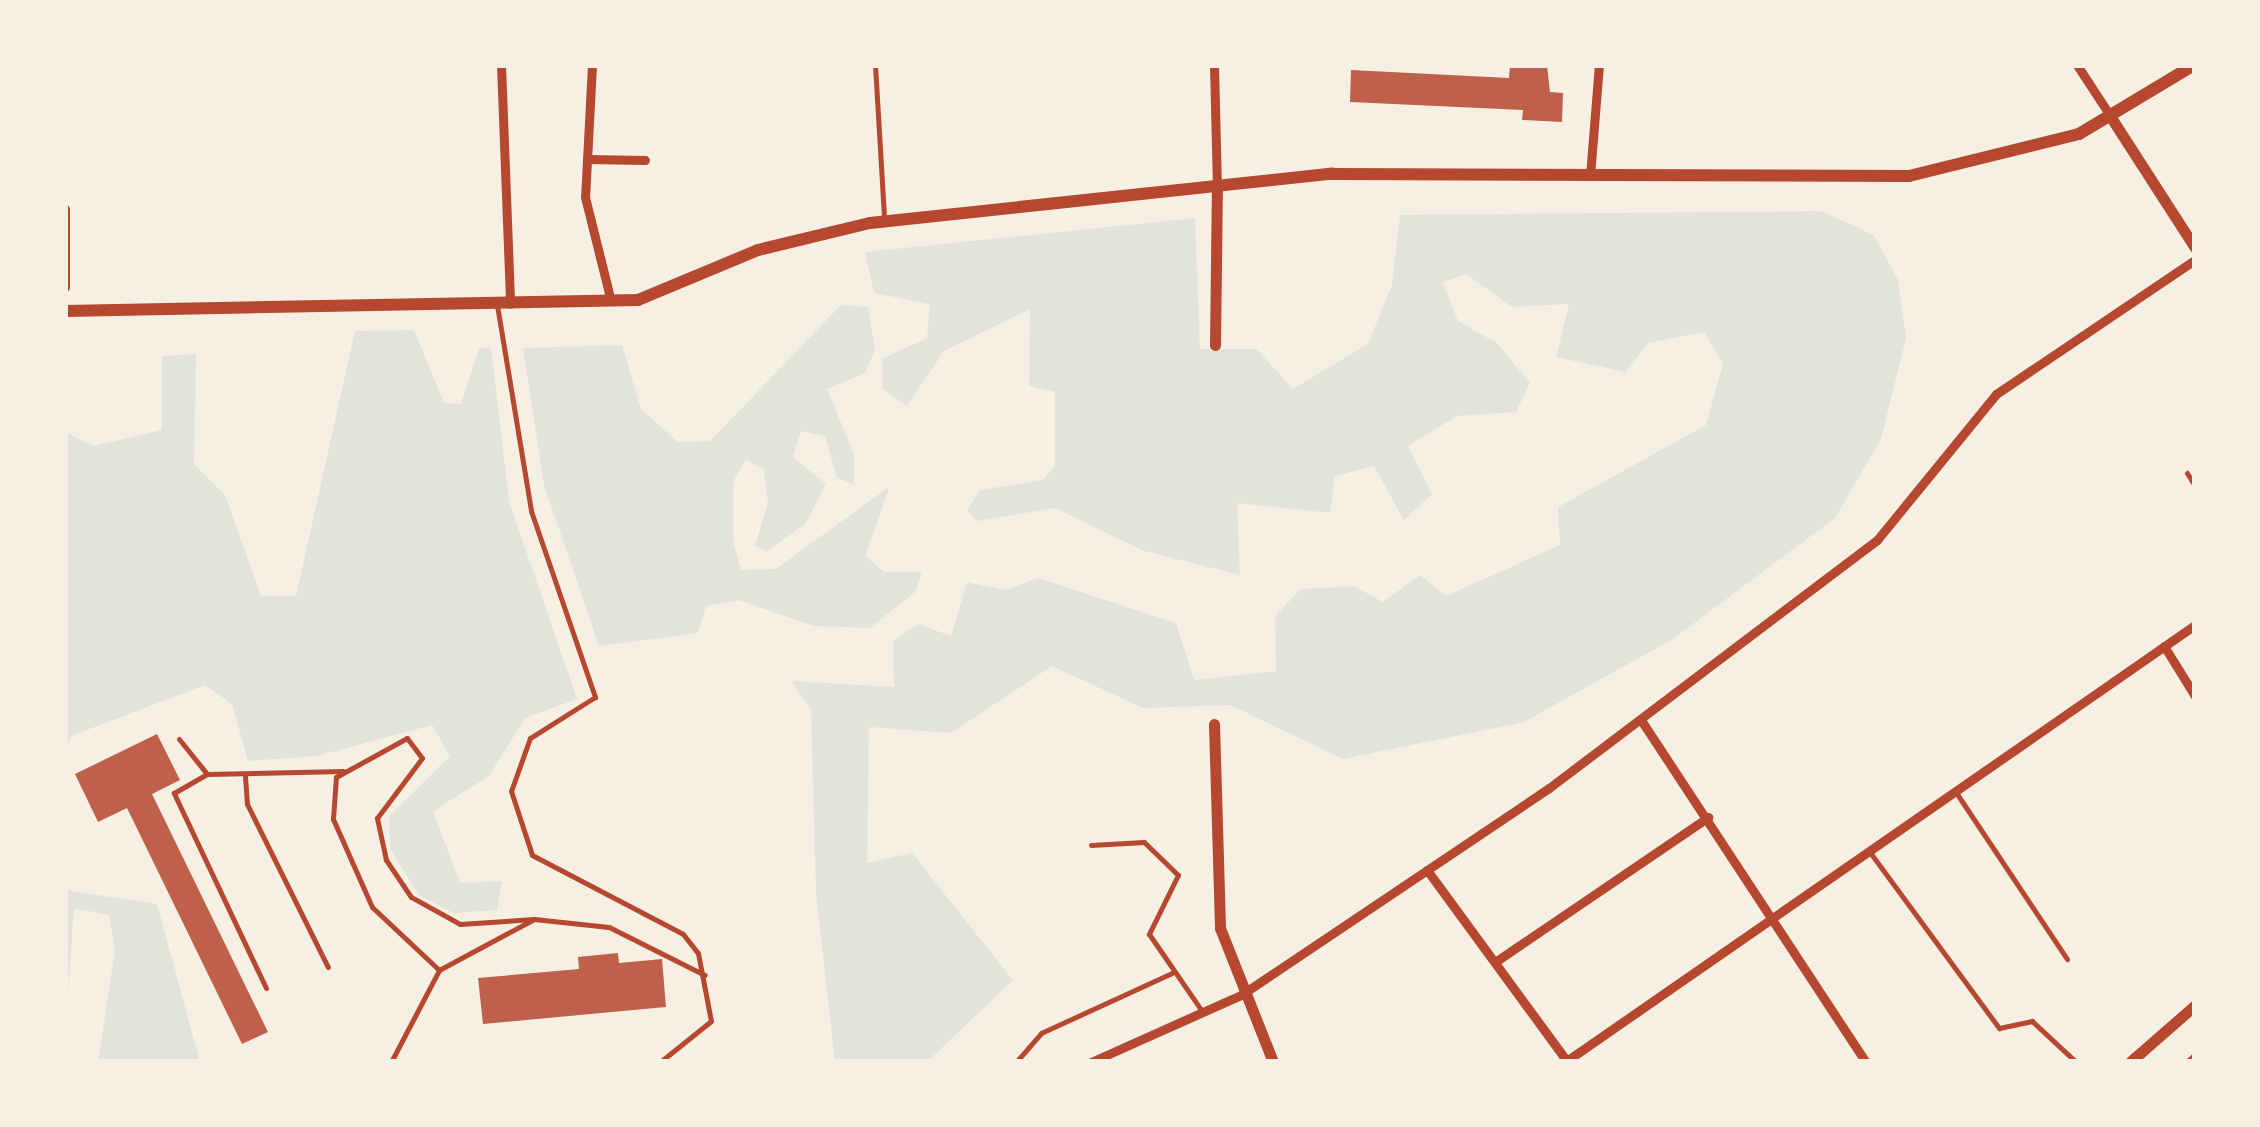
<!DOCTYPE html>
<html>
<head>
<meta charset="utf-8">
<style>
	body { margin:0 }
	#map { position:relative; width:2260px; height:1127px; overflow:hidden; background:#f6efe4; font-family:Rubik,sans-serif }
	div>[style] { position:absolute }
	.green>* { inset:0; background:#e2e4dc }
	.building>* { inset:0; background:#bf614a }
	.path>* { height:2.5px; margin:-1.25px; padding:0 1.25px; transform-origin:1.25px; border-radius:1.25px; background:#b5482f }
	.service>* { height:5px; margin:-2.5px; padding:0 2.5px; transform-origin:2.5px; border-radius:2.5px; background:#b5482f }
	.minor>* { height:9px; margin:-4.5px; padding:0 4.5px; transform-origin:4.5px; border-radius:4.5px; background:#b5482f }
	.tertiary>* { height:11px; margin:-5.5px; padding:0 5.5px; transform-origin:5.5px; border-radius:5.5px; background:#b5482f }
	.secondary>* { height:12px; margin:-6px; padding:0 6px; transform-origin:6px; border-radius:6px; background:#b5482f }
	span { translate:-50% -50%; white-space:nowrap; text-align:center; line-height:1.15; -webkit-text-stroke:8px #f6efe4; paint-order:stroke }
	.frame { position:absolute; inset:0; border:68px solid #f6efe4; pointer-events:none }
</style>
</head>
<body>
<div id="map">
	<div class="green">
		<div style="clip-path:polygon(1821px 211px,1874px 235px,1898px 280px,1906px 338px,1881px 439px,1835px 518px,1673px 639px,1524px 722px,1343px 759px,1230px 705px,1143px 708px,1052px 666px,951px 733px,869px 727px,867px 863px,912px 853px,1013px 980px,927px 1062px,835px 1062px,816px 894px,811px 709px,791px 681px,894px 687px,893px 641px,918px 624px,951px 636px,967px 582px,1005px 590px,1038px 578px,1176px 623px,1194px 680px,1276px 671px,1275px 616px,1301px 589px,1354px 586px,1383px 602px,1420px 575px,1446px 596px,1560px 545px,1558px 507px,1706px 425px,1723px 364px,1704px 332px,1648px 343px,1625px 372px,1556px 357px,1569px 304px,1512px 307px,1466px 274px,1443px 282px,1458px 321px,1497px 343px,1530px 383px,1516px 412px,1457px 416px,1408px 446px,1432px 494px,1404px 520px,1374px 466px,1335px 476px,1330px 513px,1237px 503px,1240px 575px,1144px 551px,1055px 508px,977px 521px,967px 510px,980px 490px,1043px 480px,1055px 466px,1055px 392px,1029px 386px,1030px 309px,944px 351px,907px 406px,883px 389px,882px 359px,927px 338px,930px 304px,874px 293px,865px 252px,1195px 218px,1200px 349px,1257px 349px,1293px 389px,1368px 344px,1392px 285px,1400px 215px)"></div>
		<div style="clip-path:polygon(841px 305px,868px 307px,875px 350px,865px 373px,827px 389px,854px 454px,854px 485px,837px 478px,825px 436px,801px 431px,793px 457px,826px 484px,805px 524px,766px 552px,755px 545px,768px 503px,764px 470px,746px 459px,733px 482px,733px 541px,741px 570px,776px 569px,890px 486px,865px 556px,884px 572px,922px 572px,915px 592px,870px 628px,814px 626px,739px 600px,706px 606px,698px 633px,599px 646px,544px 485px,523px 348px,622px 345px,641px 409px,678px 442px,710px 441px)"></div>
		<div style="clip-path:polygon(414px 330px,444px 403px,461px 404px,479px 348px,491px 347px,509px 501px,577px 699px,525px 718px,489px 776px,433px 811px,460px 883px,502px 881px,497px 910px,453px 913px,419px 895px,390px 849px,389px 816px,450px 756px,432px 725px,317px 756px,248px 761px,232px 704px,205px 685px,71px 736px,65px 758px,65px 432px,93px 446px,162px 430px,162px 356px,196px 354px,194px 464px,225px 495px,261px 596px,296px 596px,355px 331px)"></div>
		<div style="clip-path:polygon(65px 890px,157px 904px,200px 1062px,98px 1062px,115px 950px,109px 915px,74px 908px,65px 1037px)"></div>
	</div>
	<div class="building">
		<div style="clip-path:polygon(1510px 65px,1547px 65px,1550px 92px,1563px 93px,1562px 122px,1522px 120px,1523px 110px,1350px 102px,1351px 70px,1509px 78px)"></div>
		<div style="clip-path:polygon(157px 734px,180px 780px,152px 794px,268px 1032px,242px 1044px,127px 808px,98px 822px,75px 774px)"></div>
		<div style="clip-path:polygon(618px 953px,619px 963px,662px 959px,666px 1007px,483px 1024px,478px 978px,579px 969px,578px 957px)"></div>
	</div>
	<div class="path">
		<div style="left:2185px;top:1062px;width:13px;rotate:-42deg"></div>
	</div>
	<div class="service">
		<div style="left:875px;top:65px;width:153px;rotate:86.6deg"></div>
		<div style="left:497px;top:305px;width:209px;rotate:80.6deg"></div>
		<div style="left:531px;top:511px;width:197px;rotate:71deg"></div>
		<div style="left:595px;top:697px;width:77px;rotate:147.8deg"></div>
		<div style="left:530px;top:738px;width:56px;rotate:109.7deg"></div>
		<div style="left:511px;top:791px;width:67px;rotate:71.8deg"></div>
		<div style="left:532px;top:855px;width:170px;rotate:27.6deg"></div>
		<div style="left:683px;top:934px;width:24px;rotate:52deg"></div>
		<div style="left:698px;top:953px;width:69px;rotate:79.2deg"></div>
		<div style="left:711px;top:1021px;width:65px;rotate:141.2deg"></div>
		<div style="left:2187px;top:473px;width:15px;rotate:58deg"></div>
		<div style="left:179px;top:739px;width:45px;rotate:51.3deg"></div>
		<div style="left:245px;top:776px;width:28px;rotate:86deg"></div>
		<div style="left:247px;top:804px;width:182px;rotate:63.6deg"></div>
		<div style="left:1955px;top:791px;width:202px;rotate:56.3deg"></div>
		<div style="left:1091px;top:845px;width:53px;rotate:-3.2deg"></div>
		<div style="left:1144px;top:842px;width:47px;rotate:44.1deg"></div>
		<div style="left:1178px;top:875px;width:66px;rotate:116.2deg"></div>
		<div style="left:1149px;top:934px;width:93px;rotate:55.5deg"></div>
		<div style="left:1869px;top:851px;width:220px;rotate:53.7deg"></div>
		<div style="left:1999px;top:1028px;width:34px;rotate:-12deg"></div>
		<div style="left:2032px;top:1021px;width:60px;rotate:43deg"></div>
		<div style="left:534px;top:919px;width:75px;rotate:6.1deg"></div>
		<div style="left:609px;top:927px;width:107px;rotate:26.6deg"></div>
		<div style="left:266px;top:988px;width:216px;rotate:-115.3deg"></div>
		<div style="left:174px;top:793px;width:38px;rotate:-30deg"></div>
		<div style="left:207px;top:774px;width:136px;rotate:-1.3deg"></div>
		<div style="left:391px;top:1062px;width:104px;rotate:-62.4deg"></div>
		<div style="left:439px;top:970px;width:108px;rotate:-28.2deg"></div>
		<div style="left:534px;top:919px;width:74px;rotate:176.1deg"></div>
		<div style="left:460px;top:924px;width:56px;rotate:-151.1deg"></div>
		<div style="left:411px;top:897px;width:45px;rotate:-124deg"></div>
		<div style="left:386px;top:860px;width:43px;rotate:-102.1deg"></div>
		<div style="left:377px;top:818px;width:75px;rotate:-53.1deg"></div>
		<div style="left:422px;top:758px;width:25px;rotate:-127deg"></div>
		<div style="left:407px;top:738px;width:81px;rotate:151.2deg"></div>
		<div style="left:336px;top:777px;width:42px;rotate:94.1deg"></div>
		<div style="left:333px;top:819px;width:96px;rotate:66.1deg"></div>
		<div style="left:372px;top:907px;width:92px;rotate:43.2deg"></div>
		<div style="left:1016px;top:1062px;width:38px;rotate:-49deg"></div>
		<div style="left:1041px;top:1033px;width:144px;rotate:-24.6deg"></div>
	</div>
	<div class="minor">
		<div style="left:501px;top:65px;width:239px;rotate:87.8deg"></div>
		<div style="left:592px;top:65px;width:132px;rotate:93deg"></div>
		<div style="left:585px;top:197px;width:107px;rotate:76deg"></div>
		<div style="left:1214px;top:65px;width:120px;rotate:88.6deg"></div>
		<div style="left:2077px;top:65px;width:62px;rotate:56.8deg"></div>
		<div style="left:587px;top:159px;width:58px;rotate:1deg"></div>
		<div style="left:1590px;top:176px;width:111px;rotate:-85.4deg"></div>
		<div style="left:65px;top:209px;width:78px;rotate:90deg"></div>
		<div style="left:2164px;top:646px;width:59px;rotate:58.2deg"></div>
		<div style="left:1641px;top:720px;width:409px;rotate:56.7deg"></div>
		<div style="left:1427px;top:870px;width:237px;rotate:53.8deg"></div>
		<div style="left:1495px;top:962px;width:258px;rotate:-34.2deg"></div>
		<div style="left:1091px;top:1062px;width:164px;rotate:-24.1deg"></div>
		<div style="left:1241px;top:995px;width:371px;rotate:-33.9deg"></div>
		<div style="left:1549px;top:788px;width:411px;rotate:-37.1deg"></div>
		<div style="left:1877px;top:540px;width:188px;rotate:-50.8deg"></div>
		<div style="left:1996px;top:394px;width:240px;rotate:-34deg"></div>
		<div style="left:1565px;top:1062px;width:767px;rotate:-34.75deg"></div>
	</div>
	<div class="tertiary">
		<div style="left:2112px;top:119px;width:153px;rotate:57.2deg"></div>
		<div style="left:1215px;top:345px;width:160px;rotate:-89.3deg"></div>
		<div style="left:1214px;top:724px;width:204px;rotate:88.3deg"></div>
		<div style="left:1220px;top:928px;width:144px;rotate:68.4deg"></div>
		<div style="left:2130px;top:1062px;width:86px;rotate:-41.2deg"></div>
	</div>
	<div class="secondary">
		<div style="left:65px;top:311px;width:573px;rotate:-1.1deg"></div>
		<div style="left:638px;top:300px;width:130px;rotate:-22.6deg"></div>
		<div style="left:758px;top:250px;width:115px;rotate:-13.6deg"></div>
		<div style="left:870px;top:223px;width:465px;rotate:-6.1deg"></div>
		<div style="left:1332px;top:174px;width:577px;rotate:0.2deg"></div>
		<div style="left:1909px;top:176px;width:175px;rotate:-13.9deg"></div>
		<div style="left:2079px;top:134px;width:134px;rotate:-31deg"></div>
	</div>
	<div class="frame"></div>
</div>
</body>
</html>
